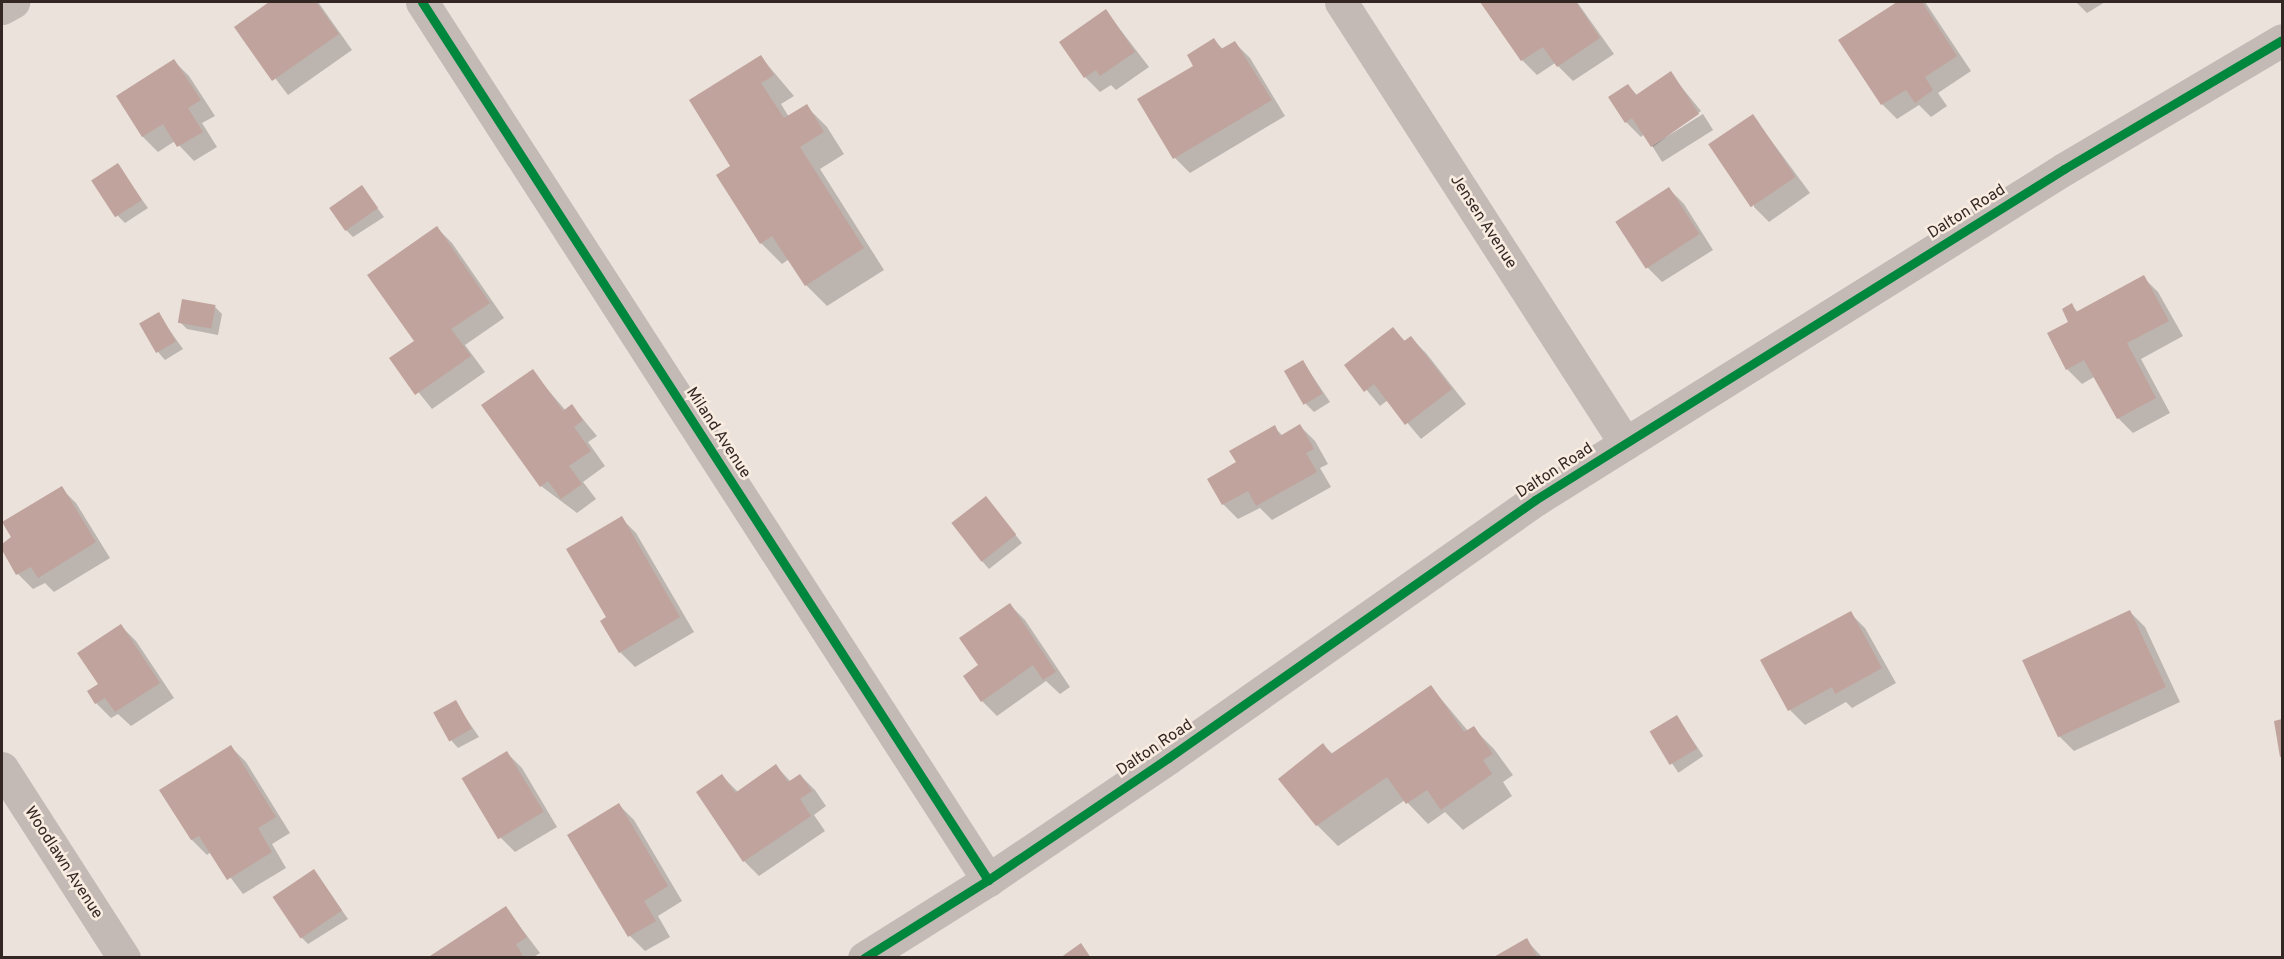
<!DOCTYPE html>
<html>
<head>
<meta charset="utf-8">
<style>
	body { margin:0 }
	#map { position:relative; width:2284px; height:959px; overflow:hidden; background:#ebe2db; font-family:Overpass,sans-serif }
	div>[style] { position:absolute }
	.shadow>* { inset:0; background:#0003; transform-origin:0 0 }
	.building>* { inset:0; background:#c0a39c; transform-origin:0 0 }
	.minor>* { height:33px; margin:-16.5px; padding:0 16.5px; transform-origin:16.5px; border-radius:16.5px; background:#c3bab5 }
	.cycleway>* { height:9px; margin:-4.5px; padding:0 4.5px; transform-origin:4.5px; border-radius:4.5px; background:#00873e }
	span { translate:-50% -50%; white-space:nowrap; text-align:center; line-height:1.15; -webkit-text-stroke:5px #f9ece1; paint-order:stroke }
	.street-label { font-size:16px; color:#332724 }
	.frame { position:absolute; inset:0; border:3px solid #332724; pointer-events:none }
</style>
</head>
<body>
<div id="map">
	<div class="shadow">
		<div style="clip-path:polygon(272px 2px,318px 2px,352px 50px,288px 95px,236px 27px)"></div>
		<div style="clip-path:polygon(1482px 2px,1577px 2px,1614px 54px,1573px 81px,1555px 63px,1537px 75px,1522px 60px)"></div>
		<div style="clip-path:polygon(1899px 2px,1925px 2px,1971px 71px,1938px 93px,1947px 106px,1931px 117px,1919px 105px,1897px 119px,1882px 104px,1840px 40px)"></div>
		<div style="clip-path:polygon(2076px 2px,2105px 2px,2087px 13px)"></div>
		<div style="clip-path:polygon(1106px 11px,1149px 67px,1116px 90px,1111px 85px,1100px 92px,1085px 77px)"></div>
		<div style="clip-path:polygon(1214px 40px,1223px 49px,1235px 43px,1250px 58px,1285px 116px,1190px 173px,1175px 158px,1195px 66px)"></div>
		<div style="clip-path:polygon(761px 57px,794px 96px,781px 104px,789px 117px,806px 106px,827px 127px,844px 154px,820px 169px,884px 270px,827px 306px,806px 285px,789px 259px,782px 264px,761px 243px,718px 175px,732px 166px)"></div>
		<div style="clip-path:polygon(174px 61px,189px 76px,215px 116px,202px 123px,217px 147px,194px 161px,175px 141px,158px 152px,143px 137px,118px 97px)"></div>
		<div style="clip-path:polygon(1670px 73px,1701px 111px,1653px 147px,1644px 134px,1641px 137px,1626px 122px,1628px 86px,1638px 96px)"></div>
		<div style="left:1703px;top:114px;width:19px;height:60px;rotate:58deg"></div>
		<div style="clip-path:polygon(1753px 116px,1810px 193px,1769px 222px,1754px 207px)"></div>
		<div style="clip-path:polygon(117px 165px,148px 208px,125px 223px,118px 216px)"></div>
		<div style="clip-path:polygon(362px 187px,384px 217px,353px 237px,346px 230px)"></div>
		<div style="clip-path:polygon(1669px 189px,1684px 204px,1713px 250px,1662px 282px,1647px 267px)"></div>
		<div style="clip-path:polygon(437px 228px,452px 243px,504px 318px,465px 345px,485px 372px,432px 409px,391px 358px,416px 341px)"></div>
		<div style="clip-path:polygon(2143px 277px,2158px 292px,2183px 336px,2141px 359px,2170px 413px,2133px 433px,2118px 418px,2094px 377px,2082px 384px,2067px 369px,2070px 322px,2071px 305px,2078px 312px)"></div>
		<div style="clip-path:polygon(215px 307px,222px 314px,218px 335px,187px 329px,179px 321px)"></div>
		<div style="clip-path:polygon(158px 314px,183px 349px,165px 360px,158px 352px)"></div>
		<div style="clip-path:polygon(1393px 329px,1406px 342px,1411px 338px,1426px 353px,1466px 404px,1421px 439px,1388px 400px,1380px 406px,1346px 365px)"></div>
		<div style="clip-path:polygon(1303px 362px,1330px 402px,1314px 412px,1306px 404px)"></div>
		<div style="clip-path:polygon(532px 371px,566px 411px,572px 406px,597px 436px,588px 442px,605px 466px,583px 482px,596px 499px,577px 513px,541px 486px)"></div>
		<div style="clip-path:polygon(1300px 426px,1315px 441px,1328px 464px,1320px 468px,1331px 487px,1272px 520px,1260px 508px,1238px 519px,1223px 504px,1238px 463px,1274px 427px,1283px 436px)"></div>
		<div style="clip-path:polygon(61px 488px,76px 503px,110px 558px,54px 592px,45px 583px,33px 589px,18px 574px,2px 546px)"></div>
		<div style="clip-path:polygon(986px 498px,1022px 543px,989px 569px,982px 561px)"></div>
		<div style="clip-path:polygon(621px 518px,636px 533px,694px 632px,635px 667px,620px 652px,608px 617px)"></div>
		<div style="clip-path:polygon(1010px 605px,1025px 620px,1070px 687px,1060px 694px,1046px 681px,997px 716px,982px 701px,980px 666px)"></div>
		<div style="clip-path:polygon(2130px 612px,2145px 627px,2180px 702px,2074px 751px,2059px 736px)"></div>
		<div style="clip-path:polygon(1850px 613px,1865px 628px,1896px 683px,1852px 708px,1846px 702px,1805px 725px,1790px 710px)"></div>
		<div style="clip-path:polygon(121px 626px,136px 641px,174px 698px,131px 726px,118px 714px,111px 718px,96px 703px)"></div>
		<div style="clip-path:polygon(1431px 687px,1468px 731px,1473px 728px,1494px 749px,1513px 775px,1503px 782px,1512px 796px,1463px 830px,1445px 812px,1428px 824px,1405px 800px,1338px 846px,1317px 825px,1323px 745px,1333px 754px)"></div>
		<div style="clip-path:polygon(455px 702px,479px 737px,458px 748px,451px 740px)"></div>
		<div style="left:1677px;top:717px;width:47px;height:30px;rotate:56deg"></div>
		<div style="clip-path:polygon(2282px 721px,2282px 757px,2276px 722px)"></div>
		<div style="clip-path:polygon(231px 747px,246px 762px,290px 833px,272px 844px,286px 868px,243px 894px,211px 852px,207px 855px,192px 840px,161px 791px)"></div>
		<div style="clip-path:polygon(507px 753px,522px 768px,557px 827px,515px 852px,500px 837px)"></div>
		<div style="clip-path:polygon(776px 766px,791px 782px,800px 775px,815px 790px,826px 806px,814px 815px,825px 831px,759px 876px,744px 861px,722px 776px,738px 792px)"></div>
		<div style="clip-path:polygon(619px 805px,634px 820px,682px 901px,658px 916px,670px 937px,645px 951px,630px 936px,569px 835px)"></div>
		<div style="clip-path:polygon(314px 870px,348px 919px,308px 944px,301px 937px)"></div>
		<div style="clip-path:polygon(506px 908px,540px 953px,532px 958px,430px 958px)"></div>
		<div style="clip-path:polygon(1526px 940px,1543px 958px,1495px 958px)"></div>
	</div>
	<div class="building">
		<div style="clip-path:polygon(269px 2px,316px 2px,339px 34px,272px 81px,234px 27px)"></div>
		<div style="clip-path:polygon(1480px 2px,1576px 2px,1600px 38px,1557px 67px,1543px 47px,1521px 61px)"></div>
		<div style="clip-path:polygon(1897px 2px,1922px 2px,1957px 56px,1925px 77px,1933px 90px,1915px 103px,1906px 90px,1881px 105px,1838px 40px)"></div>
		<div style="clip-path:polygon(1106px 9px,1135px 52px,1100px 76px,1096px 70px,1084px 78px,1059px 42px)"></div>
		<div style="clip-path:polygon(1214px 38px,1221px 49px,1235px 41px,1272px 100px,1173px 159px,1137px 99px,1193px 66px,1187px 55px)"></div>
		<div style="clip-path:polygon(761px 55px,774px 75px,761px 83px,784px 118px,807px 104px,824px 132px,800px 147px,864px 248px,805px 286px,772px 236px,760px 244px,716px 175px,730px 166px,689px 100px)"></div>
		<div style="clip-path:polygon(174px 59px,201px 100px,188px 108px,203px 132px,177px 147px,163px 124px,142px 137px,116px 96px)"></div>
		<div style="clip-path:polygon(1671px 71px,1699px 114px,1651px 147px,1632px 118px,1625px 123px,1608px 97px,1628px 84px,1636px 95px)"></div>
		<div style="left:1753px;top:114px;width:76px;height:54px;rotate:56deg"></div>
		<div style="left:118px;top:163px;width:44px;height:32px;rotate:57deg"></div>
		<div style="left:362px;top:185px;width:28px;height:40px;rotate:55deg"></div>
		<div style="left:1669px;top:187px;width:56px;height:64px;rotate:57deg"></div>
		<div style="clip-path:polygon(437px 226px,490px 303px,451px 329px,471px 356px,415px 395px,389px 358px,414px 341px,367px 275px)"></div>
		<div style="clip-path:polygon(2144px 275px,2169px 321px,2127px 343px,2156px 398px,2117px 419px,2084px 360px,2066px 370px,2047px 333px,2068px 322px,2062px 309px,2072px 303px,2076px 312px)"></div>
		<div style="left:182px;top:299px;width:34px;height:24px;rotate:10deg"></div>
		<div style="left:159px;top:312px;width:34px;height:23px;rotate:60deg"></div>
		<div style="clip-path:polygon(1393px 327px,1404px 341px,1411px 336px,1452px 389px,1405px 425px,1374px 384px,1364px 392px,1344px 365px)"></div>
		<div style="left:1303px;top:360px;width:39px;height:22px;rotate:60deg"></div>
		<div style="clip-path:polygon(533px 369px,563px 411px,572px 404px,583px 420px,574px 427px,591px 451px,569px 466px,582px 484px,561px 499px,548px 481px,540px 487px,481px 405px)"></div>
		<div style="clip-path:polygon(1300px 424px,1314px 449px,1306px 453px,1317px 472px,1256px 506px,1248px 491px,1222px 505px,1207px 479px,1236px 462px,1229px 451px,1275px 425px,1280px 436px)"></div>
		<div style="clip-path:polygon(62px 486px,96px 542px,38px 578px,31px 567px,16px 575px,2px 550px,2px 544px,11px 537px,2px 522px)"></div>
		<div style="left:986px;top:496px;width:49px;height:44px;rotate:52deg"></div>
		<div style="clip-path:polygon(622px 516px,680px 617px,619px 653px,600px 621px,606px 617px,566px 549px)"></div>
		<div style="clip-path:polygon(1010px 603px,1056px 672px,1043px 680px,1033px 665px,981px 702px,963px 676px,978px 665px,959px 638px)"></div>
		<div style="left:2130px;top:610px;width:85px;height:119px;rotate:65deg"></div>
		<div style="clip-path:polygon(1851px 611px,1882px 668px,1835px 694px,1832px 687px,1788px 711px,1760px 660px)"></div>
		<div style="clip-path:polygon(121px 624px,160px 683px,115px 712px,105px 698px,95px 704px,87px 691px,98px 684px,77px 653px)"></div>
		<div style="clip-path:polygon(1431px 685px,1464px 732px,1474px 726px,1493px 754px,1483px 760px,1492px 774px,1441px 810px,1427px 790px,1406px 804px,1387px 777px,1316px 826px,1278px 779px,1323px 743px,1331px 754px)"></div>
		<div style="left:456px;top:700px;width:33px;height:26px;rotate:61deg"></div>
		<div style="left:1677px;top:715px;width:39px;height:32px;rotate:59deg"></div>
		<div style="clip-path:polygon(2282px 719px,2282px 757px,2280px 757px,2274px 721px)"></div>
		<div style="clip-path:polygon(231px 745px,276px 817px,258px 828px,272px 852px,227px 880px,199px 836px,191px 840px,159px 790px)"></div>
		<div style="left:507px;top:751px;width:71px;height:53px;rotate:59deg"></div>
		<div style="clip-path:polygon(776px 764px,788px 782px,800px 774px,812px 791px,800px 799px,811px 816px,743px 862px,696px 792px,722px 774px,735px 793px)"></div>
		<div style="clip-path:polygon(619px 803px,668px 886px,644px 901px,656px 921px,628px 937px,567px 835px)"></div>
		<div style="left:314px;top:869px;width:50px;height:50px;rotate:56deg"></div>
		<div style="clip-path:polygon(506px 906px,527px 937px,516px 944px,524px 958px,427px 958px)"></div>
		<div style="clip-path:polygon(1527px 938px,1538px 958px,1492px 958px)"></div>
		<div style="clip-path:polygon(1081px 943px,1091px 958px,1060px 958px)"></div>
	</div>
	<div class="minor">
		<div style="left:422px;top:2px;width:1045px;rotate:57.19deg"></div>
		<div style="left:1341px;top:2px;width:525px;rotate:57.22deg"></div>
		<div style="left:2px;top:8px;width:13px;rotate:-29deg"></div>
		<div style="left:2px;top:768px;width:226px;rotate:57.3deg"></div>
		<div style="left:864px;top:958px;width:146px;rotate:-32.2deg"></div>
		<div style="left:988px;top:880px;width:217px;rotate:-34.1deg"></div>
		<div style="left:1168px;top:758px;width:449px;rotate:-35.1deg"></div>
		<div style="left:1535px;top:500px;width:624px;rotate:-32.03deg"></div>
		<div style="left:2064px;top:169px;width:253px;rotate:-30.6deg"></div>
	</div>
	<div class="cycleway">
		<div style="left:422px;top:2px;width:1045px;rotate:57.19deg"></div>
		<div style="left:864px;top:958px;width:146px;rotate:-32.2deg"></div>
		<div style="left:988px;top:880px;width:217px;rotate:-34.1deg"></div>
		<div style="left:1168px;top:758px;width:449px;rotate:-35.1deg"></div>
		<div style="left:1535px;top:500px;width:624px;rotate:-32.03deg"></div>
		<div style="left:2064px;top:169px;width:253px;rotate:-30.6deg"></div>
	</div>
	<div class="street-label">
		<span style="left:1967px;top:212px;rotate:-32deg">Dalton Road</span>
		<span style="left:1483px;top:222px;rotate:57deg">Jensen Avenue</span>
		<span style="left:718px;top:433px;rotate:57deg">Miland Avenue</span>
		<span style="left:1555px;top:471px;rotate:-33deg">Dalton Road</span>
		<span style="left:1155px;top:748px;rotate:-34deg">Dalton Road</span>
		<span style="left:63px;top:863px;rotate:57deg">Woodlawn Avenue</span>
	</div>
	<div class="frame"></div>
</div>
</body>
</html>
